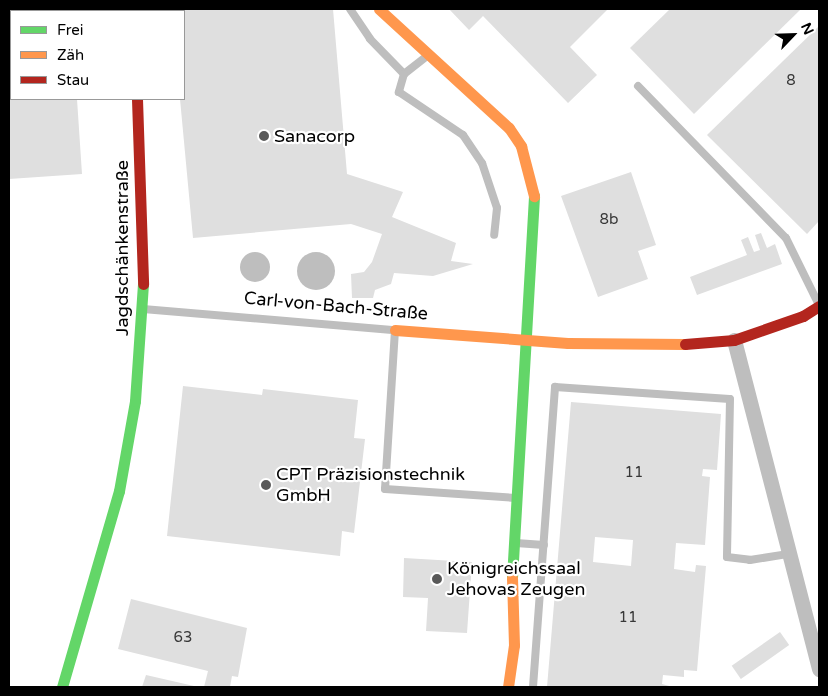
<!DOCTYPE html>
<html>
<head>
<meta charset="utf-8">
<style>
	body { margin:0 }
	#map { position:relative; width:828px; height:696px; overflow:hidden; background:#fff; font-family:"Varela Round",sans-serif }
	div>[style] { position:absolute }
	.water>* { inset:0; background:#bebebe }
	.round { border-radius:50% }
	.building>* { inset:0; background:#dfdfdf; transform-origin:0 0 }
	.lane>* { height:8px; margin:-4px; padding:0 4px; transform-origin:4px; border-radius:4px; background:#bebebe }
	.street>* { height:15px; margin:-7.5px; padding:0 7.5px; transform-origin:7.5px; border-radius:7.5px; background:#bebebe }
	.fast>* { height:11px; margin:-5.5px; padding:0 5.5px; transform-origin:5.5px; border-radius:5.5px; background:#63d668 }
	.slow>* { height:11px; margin:-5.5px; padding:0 5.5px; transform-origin:5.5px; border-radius:5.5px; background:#ff974d }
	.jam>* { height:11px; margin:-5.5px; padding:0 5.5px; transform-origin:5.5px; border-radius:5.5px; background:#b3261e }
	.dots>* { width:14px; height:14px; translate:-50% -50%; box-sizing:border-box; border:2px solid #fff; border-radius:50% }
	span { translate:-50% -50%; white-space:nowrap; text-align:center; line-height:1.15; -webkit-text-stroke:4.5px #fff; paint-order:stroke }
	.number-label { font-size:15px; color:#383838 }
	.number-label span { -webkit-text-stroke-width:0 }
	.poi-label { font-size:18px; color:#000 }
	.left { translate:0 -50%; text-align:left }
	.street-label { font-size:18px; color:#000 }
	.frame { position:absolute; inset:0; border:10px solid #000; pointer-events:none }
	.legend { position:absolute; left:10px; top:10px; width:175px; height:90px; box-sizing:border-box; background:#fff; border:1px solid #999; margin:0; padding:6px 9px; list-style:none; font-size:15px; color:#000 }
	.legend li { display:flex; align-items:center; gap:10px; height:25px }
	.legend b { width:25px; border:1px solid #999 }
	.north { position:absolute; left:768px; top:10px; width:50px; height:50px; -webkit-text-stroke:4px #fff; paint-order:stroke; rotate:66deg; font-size:14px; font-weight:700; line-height:20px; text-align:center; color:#000 }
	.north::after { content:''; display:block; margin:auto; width:18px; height:22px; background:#000; clip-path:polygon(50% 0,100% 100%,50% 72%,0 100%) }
</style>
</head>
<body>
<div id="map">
	<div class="water">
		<div class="round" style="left:297px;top:252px;width:38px;height:38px"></div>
		<div class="round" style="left:240px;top:252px;width:30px;height:30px"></div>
	</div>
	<div class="building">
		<div style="clip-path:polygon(172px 9px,333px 9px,347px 174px,403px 192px,392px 217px,456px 243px,451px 261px,473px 264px,433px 276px,394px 273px,391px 284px,375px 290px,373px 298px,352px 298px,351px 274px,364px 272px,372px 262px,382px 234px,351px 224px,193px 238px,180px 99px,184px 99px,184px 11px)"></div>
		<div style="clip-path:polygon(449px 9px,608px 9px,570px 47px,597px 75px,568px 103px,483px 16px,469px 30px)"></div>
		<div style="clip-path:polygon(670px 9px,801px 9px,694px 114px,630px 48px)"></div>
		<div style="clip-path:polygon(9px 16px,11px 16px,11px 99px,77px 99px,82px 174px,9px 179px)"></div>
		<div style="clip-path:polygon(819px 26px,819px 221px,807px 234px,707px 135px)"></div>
		<div style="clip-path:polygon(631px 172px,656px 245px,638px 251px,648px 279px,598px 297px,561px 196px)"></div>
		<div style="clip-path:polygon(761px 233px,767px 248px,775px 244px,782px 264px,697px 295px,690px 277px,747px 255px,741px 240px,748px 237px,754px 252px,760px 250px,755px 235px)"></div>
		<div style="clip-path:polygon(183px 386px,262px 395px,263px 389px,358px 400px,354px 438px,365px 439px,354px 533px,342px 531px,340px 556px,167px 536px)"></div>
		<div style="clip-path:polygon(evenodd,571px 402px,721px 414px,717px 470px,703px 469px,702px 476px,710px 477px,705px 545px,676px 543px,674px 569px,695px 572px,696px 565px,706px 566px,697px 671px,684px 670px,684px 677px,663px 675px,662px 684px,673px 687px,547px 687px,571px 402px,595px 537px,633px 540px,631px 566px,593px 562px,595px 537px)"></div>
		<div style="clip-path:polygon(404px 558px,472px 562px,467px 633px,426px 631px,428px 598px,403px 597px)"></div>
		<div style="clip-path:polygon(131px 599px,247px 628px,238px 677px,232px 676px,230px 687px,204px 687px,208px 671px,118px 649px)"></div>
		<div style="left:780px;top:632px;width:16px;height:59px;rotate:55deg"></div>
		<div style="clip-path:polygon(146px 675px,194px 686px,194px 687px,142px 687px)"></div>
	</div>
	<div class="lane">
		<div style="left:350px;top:9px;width:36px;rotate:56deg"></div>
		<div style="left:370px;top:39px;width:49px;rotate:45.8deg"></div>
		<div style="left:404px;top:74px;width:29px;rotate:-38deg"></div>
		<div style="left:404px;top:74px;width:19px;rotate:106deg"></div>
		<div style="left:399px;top:92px;width:77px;rotate:33.9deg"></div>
		<div style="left:463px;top:135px;width:34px;rotate:56deg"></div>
		<div style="left:482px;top:163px;width:47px;rotate:71.6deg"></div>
		<div style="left:497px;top:208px;width:27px;rotate:96deg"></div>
		<div style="left:638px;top:86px;width:212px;rotate:45.8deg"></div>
		<div style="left:786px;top:238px;width:75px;rotate:63.8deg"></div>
		<div style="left:143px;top:309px;width:253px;rotate:4.8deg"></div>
		<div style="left:395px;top:330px;width:159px;rotate:93.6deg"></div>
		<div style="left:385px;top:489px;width:131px;rotate:3.9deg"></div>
		<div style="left:516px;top:543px;width:28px;rotate:4deg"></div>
		<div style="left:533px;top:687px;width:301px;rotate:-85.8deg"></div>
		<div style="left:555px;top:387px;width:175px;rotate:3.9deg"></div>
		<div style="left:730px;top:399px;width:158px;rotate:91.1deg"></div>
		<div style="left:727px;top:557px;width:23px;rotate:7deg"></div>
		<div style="left:750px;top:560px;width:39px;rotate:-9deg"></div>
	</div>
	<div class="street">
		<div style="left:734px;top:340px;width:340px;rotate:75.5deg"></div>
	</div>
	<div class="fast">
		<div style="left:124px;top:9px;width:2px;rotate:90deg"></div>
		<div style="left:512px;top:578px;width:383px;rotate:-86.7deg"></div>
		<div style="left:62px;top:687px;width:204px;rotate:-73.8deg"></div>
		<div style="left:119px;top:491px;width:91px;rotate:-79.9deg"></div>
		<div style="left:135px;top:401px;width:117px;rotate:-86.1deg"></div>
	</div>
	<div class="slow">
		<div style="left:379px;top:9px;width:176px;rotate:42.5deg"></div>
		<div style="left:509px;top:128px;width:22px;rotate:56deg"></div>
		<div style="left:521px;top:146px;width:52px;rotate:75.4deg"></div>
		<div style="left:395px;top:330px;width:173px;rotate:4.3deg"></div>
		<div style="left:568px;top:343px;width:117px;rotate:0.5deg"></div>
		<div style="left:508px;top:687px;width:42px;rotate:-81.9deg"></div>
		<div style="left:514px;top:645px;width:67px;rotate:-91.7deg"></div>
	</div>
	<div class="jam">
		<div style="left:137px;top:99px;width:185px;rotate:88.1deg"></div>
		<div style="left:685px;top:344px;width:49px;rotate:-4.7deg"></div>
		<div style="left:734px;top:340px;width:73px;rotate:-19.2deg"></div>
		<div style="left:803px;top:316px;width:19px;rotate:-32deg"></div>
	</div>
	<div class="dots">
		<div style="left:264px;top:136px;background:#595959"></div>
		<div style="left:266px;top:485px;background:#595959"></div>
		<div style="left:437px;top:579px;background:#595959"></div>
	</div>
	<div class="number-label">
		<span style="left:791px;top:81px">8</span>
		<span style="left:609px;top:220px">8b</span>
		<span style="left:634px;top:473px">11</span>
		<span style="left:628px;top:618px">11</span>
		<span style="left:183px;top:638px">63</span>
	</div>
	<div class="poi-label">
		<span class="left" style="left:274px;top:136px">Sanacorp</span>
		<span class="left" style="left:276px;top:485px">CPT Präzisionstechnik<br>GmbH</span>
		<span class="left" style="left:447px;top:579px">Königreichssaal<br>Jehovas Zeugen</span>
	</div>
	<div class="street-label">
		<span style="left:122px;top:248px;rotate:-90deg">Jagdschänkenstraße</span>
		<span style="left:336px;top:306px;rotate:5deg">Carl-von-Bach-Straße</span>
	</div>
	<div class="frame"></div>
	<ul class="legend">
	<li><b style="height:6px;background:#63d668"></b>Frei</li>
	<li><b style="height:6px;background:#ff974d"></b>Zäh</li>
	<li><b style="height:6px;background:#b3261e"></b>Stau</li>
	</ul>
	<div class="north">N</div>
</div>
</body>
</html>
